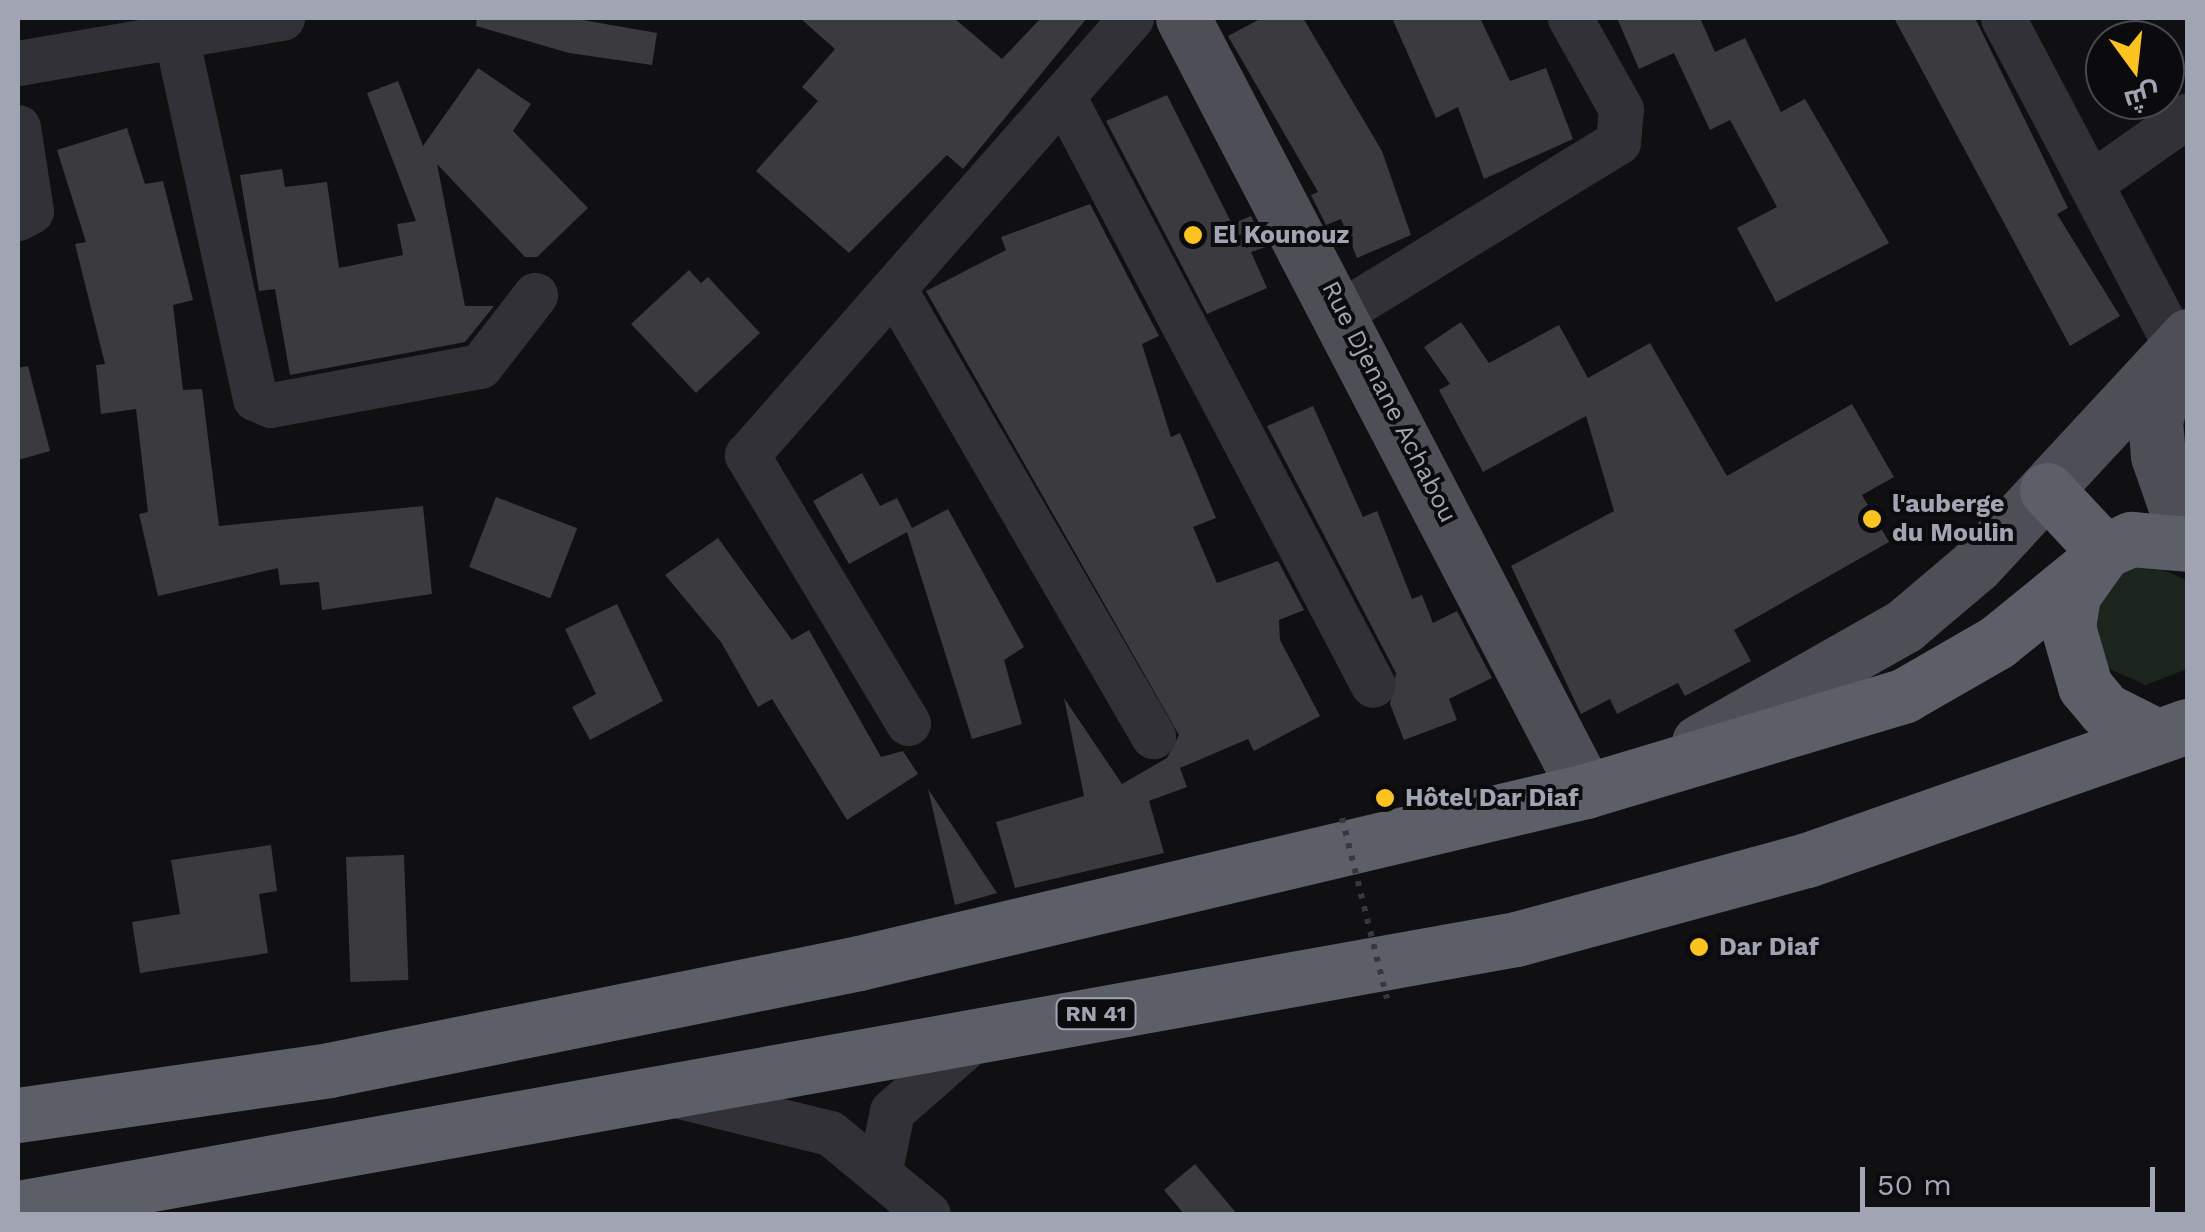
<!DOCTYPE html>
<html>
<head>
<meta charset="utf-8">
<style>
	body { margin:0 }
	#map { position:relative; width:2205px; height:1232px; overflow:hidden; background:#101012; font-family:"Work Sans",Cairo,sans-serif }
	div>[style] { position:absolute }
	.green>* { inset:0; background:#1c241e }
	.building>* { inset:0; background:#3a3a3f; transform-origin:0 0 }
	.minor>* { height:45px; margin:-22.5px; padding:0 22.5px; transform-origin:22.5px; border-radius:22.5px; background:#313137 }
	.major>* { height:55px; margin:-27.5px; padding:0 27.5px; transform-origin:27.5px; border-radius:27.5px; background:#4d4e56 }
	.highway>* { height:55px; margin:-27.5px; padding:0 27.5px; transform-origin:27.5px; border-radius:27.5px; background:#5d5f68 }
	.path-bridge>* { height:6px; margin-top:-3px; transform-origin:0; background:repeating-linear-gradient(90deg,#37383e 0 5px,transparent 0 13px) }
	.dots>* { width:28px; height:28px; translate:-50% -50%; box-sizing:border-box; border:5px solid #0b0b0d; border-radius:50% }
	span { translate:-50% -50%; white-space:nowrap; text-align:center; line-height:1.15; -webkit-text-stroke:8px #0b0b0d; paint-order:stroke }
	.shield-label span { padding:2px 8px; background:#0b0b0d; border:2px solid; border-radius:8px; -webkit-text-stroke-width:0 }
	.shield-label { font-size:22px; color:#a1a5b3; font-weight:700 }
	.poi-label { font-size:25px; color:#a1a5b3; font-weight:700 }
	.left { translate:0 -50%; text-align:left }
	.street-label { font-size:25px; color:#a1a5b3 }
	.frame { position:absolute; inset:0; border:20px solid #a1a5b3; pointer-events:none }
	.north { position:absolute; left:2085px; top:20px; width:100px; height:100px; box-sizing:border-box; background:#0b0b0d; border:2px solid #47494f; border-radius:50%; rotate:165deg; font-size:28px; font-weight:700; line-height:40px; text-align:center; color:#a1a5b3 }
	.north::after { content:''; display:block; margin:auto; width:35px; height:45px; background:#fac320; clip-path:polygon(50% 0,100% 100%,50% 72%,0 100%) }
	.scale { position:absolute; left:1860px; top:1167px; width:295px; height:45px; box-sizing:border-box; border:5px solid #a1a5b3; border-top:0; padding-left:12px; font-size:30px; line-height:35px; white-space:nowrap; color:#a1a5b3; -webkit-text-stroke:8px #0b0b0d; paint-order:stroke }
</style>
</head>
<body>
<div id="map">
	<div class="green">
		<div style="clip-path:polygon(2149px 564px,2187px 580px,2187px 669px,2145px 685px,2103px 666px,2091px 599px,2125px 567px)"></div>
	</div>
	<div class="building">
		<div style="clip-path:polygon(477px 18px,571px 18px,657px 33px,652px 65px,569px 53px,476px 26px)"></div>
		<div style="clip-path:polygon(800px 18px,954px 18px,1002px 59px,1041px 18px,1087px 18px,963px 169px,947px 155px,849px 253px,756px 171px,818px 101px,802px 87px,835px 49px)"></div>
		<div style="clip-path:polygon(1262px 18px,1303px 18px,1382px 151px,1411px 235px,1357px 258px,1341px 219px,1326px 225px,1311px 195px,1318px 192px,1228px 36px)"></div>
		<div style="clip-path:polygon(1392px 18px,1480px 18px,1510px 81px,1546px 68px,1573px 139px,1484px 179px,1458px 107px,1436px 118px)"></div>
		<div style="clip-path:polygon(1617px 18px,1700px 18px,1715px 52px,1745px 38px,1781px 112px,1805px 99px,1889px 243px,1776px 302px,1737px 228px,1777px 207px,1730px 120px,1710px 130px,1674px 53px,1639px 69px)"></div>
		<div style="clip-path:polygon(1894px 18px,1975px 18px,2068px 208px,2057px 214px,2120px 316px,2070px 346px)"></div>
		<div style="clip-path:polygon(478px 68px,531px 104px,513px 131px,588px 208px,537px 257px,525px 257px,437px 164px,465px 306px,494px 306px,465px 342px,290px 375px,275px 289px,259px 291px,240px 175px,282px 169px,285px 187px,327px 182px,339px 268px,403px 255px,397px 224px,416px 221px,367px 93px,398px 81px,423px 146px)"></div>
		<div style="clip-path:polygon(1167px 95px,1232px 224px,1251px 216px,1266px 247px,1251px 252px,1267px 288px,1207px 314px,1106px 121px)"></div>
		<div style="clip-path:polygon(127px 128px,145px 184px,163px 181px,193px 300px,173px 305px,183px 390px,202px 389px,219px 526px,423px 506px,432px 594px,322px 610px,319px 582px,280px 585px,278px 568px,158px 596px,139px 514px,148px 512px,136px 409px,101px 414px,96px 365px,105px 364px,75px 244px,86px 242px,57px 150px)"></div>
		<div style="clip-path:polygon(1090px 204px,1159px 336px,1142px 344px,1171px 437px,1180px 433px,1216px 518px,1193px 527px,1217px 583px,1278px 561px,1304px 610px,1279px 620px,1280px 640px,1320px 716px,1254px 751px,1248px 739px,1180px 768px,1187px 787px,1149px 801px,1164px 853px,1015px 888px,996px 822px,1084px 796px,1064px 698px,1122px 784px,1167px 758px,1179px 735px,926px 291px,1006px 250px,1001px 237px)"></div>
		<div style="clip-path:polygon(689px 270px,701px 283px,708px 277px,760px 333px,696px 393px,631px 324px)"></div>
		<div style="clip-path:polygon(1461px 322px,1489px 363px,1559px 325px,1588px 378px,1650px 343px,1727px 476px,1852px 404px,1894px 477px,1862px 495px,1889px 542px,1734px 630px,1751px 661px,1685px 696px,1678px 683px,1617px 714px,1610px 699px,1581px 714px,1511px 566px,1614px 511px,1586px 416px,1483px 472px,1439px 390px,1450px 384px,1424px 347px)"></div>
		<div style="clip-path:polygon(28px 366px,50px 451px,18px 460px,18px 368px)"></div>
		<div style="clip-path:polygon(1313px 406px,1363px 517px,1377px 511px,1412px 599px,1422px 595px,1433px 623px,1457px 611px,1492px 678px,1449px 699px,1457px 720px,1404px 740px,1390px 704px,1396px 673px,1267px 426px)"></div>
		<div style="clip-path:polygon(862px 473px,880px 506px,897px 498px,912px 528px,948px 509px,1024px 647px,1004px 660px,1022px 724px,972px 739px,907px 532px,849px 564px,813px 501px)"></div>
		<div style="left:496px;top:497px;width:87px;height:75px;rotate:21deg"></div>
		<div style="clip-path:polygon(718px 538px,792px 640px,809px 630px,881px 757px,903px 751px,918px 774px,847px 820px,772px 699px,758px 707px,721px 642px,665px 575px)"></div>
		<div style="clip-path:polygon(617px 604px,663px 701px,590px 740px,572px 707px,596px 694px,565px 629px)"></div>
		<div style="clip-path:polygon(928px 789px,997px 893px,955px 905px)"></div>
		<div style="clip-path:polygon(271px 845px,277px 891px,259px 894px,268px 953px,140px 973px,132px 922px,180px 914px,171px 860px)"></div>
		<div style="left:404px;top:855px;width:125px;height:58px;rotate:88deg"></div>
		<div style="clip-path:polygon(1195px 1164px,1237px 1214px,1184px 1214px,1164px 1190px)"></div>
	</div>
	<div class="minor">
		<div style="left:2003px;top:18px;width:371px;rotate:62.2deg"></div>
		<div style="left:176px;top:36px;width:371px;rotate:77.7deg"></div>
		<div style="left:255px;top:398px;width:17px;rotate:24deg"></div>
		<div style="left:271px;top:405px;width:213px;rotate:-10.6deg"></div>
		<div style="left:480px;top:366px;width:90px;rotate:-52.2deg"></div>
		<div style="left:18px;top:63px;width:268px;rotate:-9.7deg"></div>
		<div style="left:1064px;top:98px;width:663px;rotate:62.24deg"></div>
		<div style="left:18px;top:127px;width:85px;rotate:81.2deg"></div>
		<div style="left:31px;top:211px;width:15px;rotate:152deg"></div>
		<div style="left:2093px;top:182px;width:116px;rotate:-35.2deg"></div>
		<div style="left:897px;top:294px;width:511px;rotate:59.92deg"></div>
		<div style="left:1343px;top:311px;width:323px;rotate:-31.6deg"></div>
		<div style="left:1618px;top:142px;width:33px;rotate:-85deg"></div>
		<div style="left:1621px;top:109px;width:104px;rotate:-119.3deg"></div>
		<div style="left:908px;top:723px;width:313px;rotate:-121deg"></div>
		<div style="left:747px;top:455px;width:582px;rotate:-48.69deg"></div>
		<div style="left:671px;top:1094px;width:164px;rotate:13.8deg"></div>
		<div style="left:830px;top:1133px;width:127px;rotate:39.6deg"></div>
		<div style="left:879px;top:1174px;width:64px;rotate:-78.3deg"></div>
		<div style="left:892px;top:1111px;width:111px;rotate:-41.3deg"></div>
	</div>
	<div class="major">
		<div style="left:1183px;top:18px;width:872px;rotate:62.46deg"></div>
		<div style="left:2174px;top:354px;width:70px;rotate:105.8deg"></div>
		<div style="left:2155px;top:421px;width:35px;rotate:85deg"></div>
		<div style="left:2158px;top:456px;width:91px;rotate:70.8deg"></div>
		<div style="left:1699px;top:742px;width:236px;rotate:-29.5deg"></div>
		<div style="left:1904px;top:626px;width:94px;rotate:-40.3deg"></div>
		<div style="left:1976px;top:565px;width:312px;rotate:-47.2deg"></div>
	</div>
	<div class="highway">
		<div style="left:2047px;top:490px;width:83px;rotate:46.9deg"></div>
		<div style="left:2153px;top:734px;width:54px;rotate:-153.4deg"></div>
		<div style="left:2105px;top:710px;width:31px;rotate:-130deg"></div>
		<div style="left:2085px;top:686px;width:61px;rotate:-106.1deg"></div>
		<div style="left:2068px;top:627px;width:32px;rotate:-81deg"></div>
		<div style="left:2073px;top:595px;width:54px;rotate:-54.8deg"></div>
		<div style="left:2104px;top:551px;width:30px;rotate:-24deg"></div>
		<div style="left:2131px;top:539px;width:57px;rotate:5deg"></div>
		<div style="left:18px;top:1115px;width:314px;rotate:-8.2deg"></div>
		<div style="left:329px;top:1070px;width:541px;rotate:-11.41deg"></div>
		<div style="left:859px;top:963px;width:747px;rotate:-13.31deg"></div>
		<div style="left:1586px;top:791px;width:333px;rotate:-16.7deg"></div>
		<div style="left:1905px;top:695px;width:106px;rotate:-29.9deg"></div>
		<div style="left:1997px;top:642px;width:117px;rotate:-39.1deg"></div>
		<div style="left:18px;top:1208px;width:1522px;rotate:-10.18deg"></div>
		<div style="left:1516px;top:939px;width:302px;rotate:-15.2deg"></div>
		<div style="left:1807px;top:860px;width:404px;rotate:-19.4deg"></div>
	</div>
	<div class="path-bridge">
		<div style="left:1342px;top:818px;width:186px;rotate:76deg"></div>
	</div>
	<div class="dots">
		<div style="left:1193px;top:235px;background:#fac320"></div>
		<div style="left:1872px;top:519px;background:#fac320"></div>
		<div style="left:1385px;top:798px;background:#fac320"></div>
		<div style="left:1699px;top:947px;background:#fac320"></div>
	</div>
	<div class="shield-label">
		<span style="left:1096px;top:1014px">RN 41</span>
	</div>
	<div class="poi-label">
		<span class="left" style="left:1213px;top:235px">El Kounouz</span>
		<span class="left" style="left:1892px;top:519px">l'auberge<br>du Moulin</span>
		<span class="left" style="left:1405px;top:798px">Hôtel Dar Diaf</span>
		<span class="left" style="left:1719px;top:947px">Dar Diaf</span>
	</div>
	<div class="street-label">
		<span style="left:1389px;top:402px;rotate:63deg">Rue Djenane Achabou</span>
	</div>
	<div class="frame"></div>
	<div class="north">ش</div>
	<div class="scale">50 m</div>
</div>
</body>
</html>
